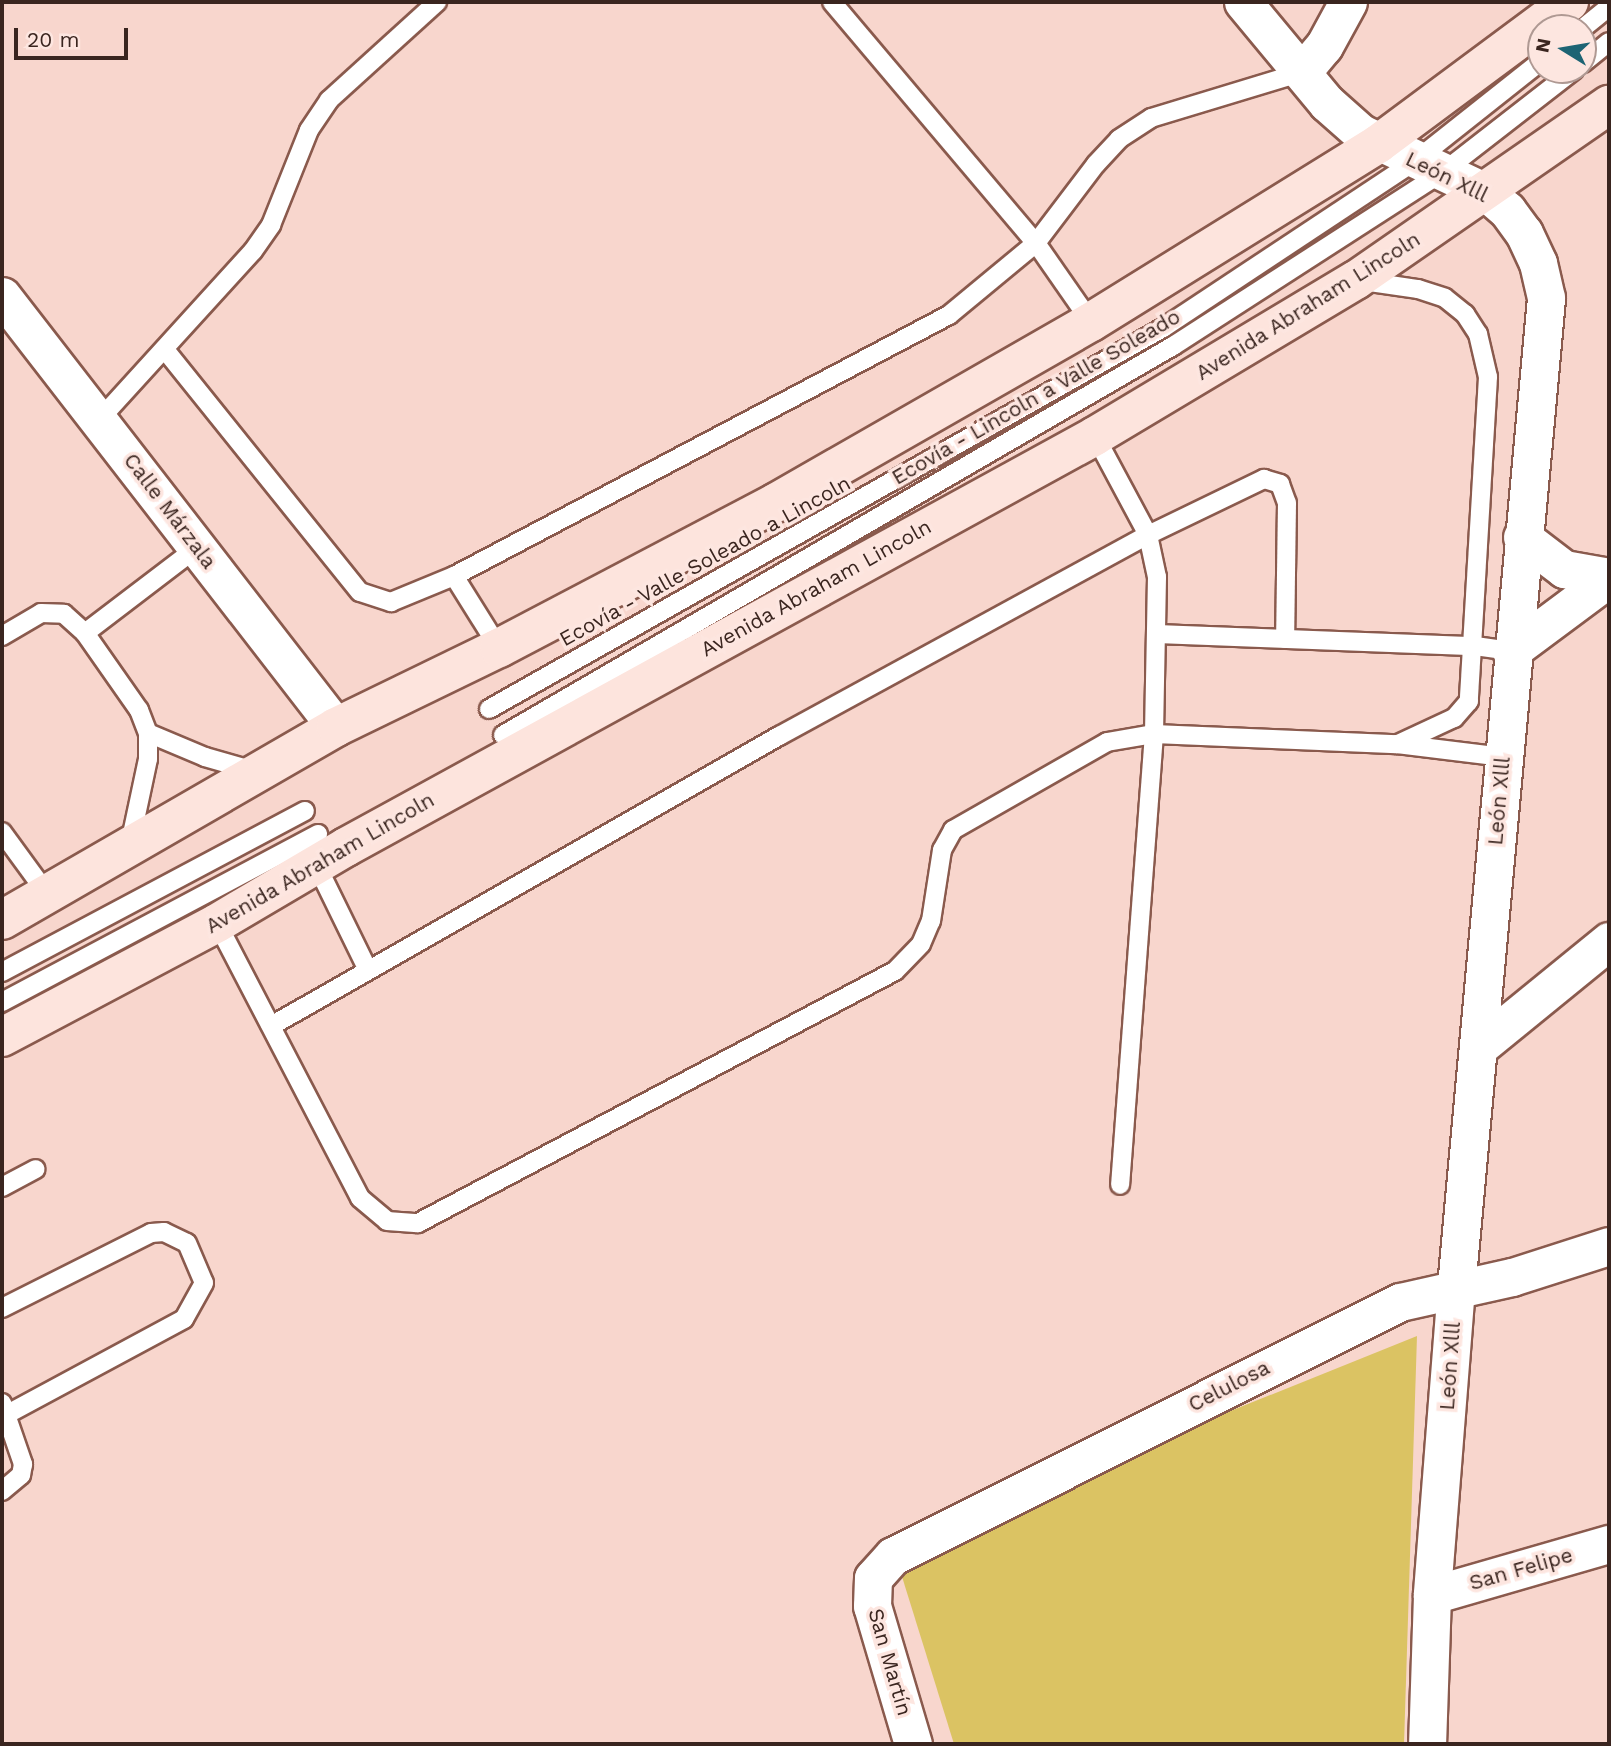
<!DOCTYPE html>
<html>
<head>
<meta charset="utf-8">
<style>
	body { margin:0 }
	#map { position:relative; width:1611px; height:1746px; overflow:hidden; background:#f8d6cd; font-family:"Work Sans",sans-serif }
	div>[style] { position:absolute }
	.green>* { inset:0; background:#dbc363 }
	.roads { filter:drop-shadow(2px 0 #8a5a4d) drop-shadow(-2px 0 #8a5a4d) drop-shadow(0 2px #8a5a4d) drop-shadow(0 -2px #8a5a4d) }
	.lane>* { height:18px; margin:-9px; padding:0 9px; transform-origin:9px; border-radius:9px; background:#fff }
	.street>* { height:37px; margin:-18.5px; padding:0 18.5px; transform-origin:18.5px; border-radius:18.5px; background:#fff }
	.secondary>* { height:38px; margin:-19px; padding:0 19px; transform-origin:19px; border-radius:19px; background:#fde4dd }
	span { translate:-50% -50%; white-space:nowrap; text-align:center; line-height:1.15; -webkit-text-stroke:7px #fde6e0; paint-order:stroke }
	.street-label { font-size:21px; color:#3a251f }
	.frame { position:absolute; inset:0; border:4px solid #3a251f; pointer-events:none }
	.north { position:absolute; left:1527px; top:14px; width:70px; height:70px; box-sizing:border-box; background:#fde6e0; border:2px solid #af9993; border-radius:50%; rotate:281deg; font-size:19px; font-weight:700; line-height:28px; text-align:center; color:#3a251f }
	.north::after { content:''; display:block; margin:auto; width:24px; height:32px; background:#1d6474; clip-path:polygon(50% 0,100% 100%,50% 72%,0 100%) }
	.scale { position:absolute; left:14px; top:28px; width:114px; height:32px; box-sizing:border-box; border:4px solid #3a251f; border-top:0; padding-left:9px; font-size:21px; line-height:24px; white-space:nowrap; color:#3a251f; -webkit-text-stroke:5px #fde6e0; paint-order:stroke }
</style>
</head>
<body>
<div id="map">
	<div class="green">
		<div style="clip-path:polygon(1417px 1336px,1404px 1744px,954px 1744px,899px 1567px,1089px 1468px)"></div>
	</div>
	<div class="roads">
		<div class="lane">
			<div style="left:832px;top:2px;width:316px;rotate:49.8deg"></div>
			<div style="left:1036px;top:243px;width:96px;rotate:55.2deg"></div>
			<div style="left:1583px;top:28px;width:33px;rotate:-39deg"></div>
			<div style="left:1583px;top:63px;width:33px;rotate:-39deg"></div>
			<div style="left:1363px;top:281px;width:56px;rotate:8.3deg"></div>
			<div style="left:1418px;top:289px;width:28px;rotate:18deg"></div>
			<div style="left:1445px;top:298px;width:26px;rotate:39deg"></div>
			<div style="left:1465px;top:314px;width:24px;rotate:57deg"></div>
			<div style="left:1478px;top:334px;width:44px;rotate:76.9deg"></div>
			<div style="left:1488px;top:377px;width:325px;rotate:93.4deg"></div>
			<div style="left:1469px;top:701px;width:23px;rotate:131deg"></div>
			<div style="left:1454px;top:718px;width:62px;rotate:155.1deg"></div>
			<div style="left:166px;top:351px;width:309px;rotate:51.2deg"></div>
			<div style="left:360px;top:592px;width:33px;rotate:18deg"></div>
			<div style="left:391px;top:602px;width:68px;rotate:-22.4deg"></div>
			<div style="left:454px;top:576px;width:560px;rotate:-27.8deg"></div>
			<div style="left:949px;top:315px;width:113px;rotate:-39.6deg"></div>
			<div style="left:1036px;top:243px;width:99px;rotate:-52.8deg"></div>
			<div style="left:1096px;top:164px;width:34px;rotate:-47deg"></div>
			<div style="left:1119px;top:139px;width:38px;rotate:-33deg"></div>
			<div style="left:1151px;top:118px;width:158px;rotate:-16.9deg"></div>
			<div style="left:100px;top:419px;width:227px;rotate:-47.7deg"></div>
			<div style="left:253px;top:251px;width:32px;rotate:-55deg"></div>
			<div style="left:271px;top:225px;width:102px;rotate:-68.2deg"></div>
			<div style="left:309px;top:130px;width:36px;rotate:-56deg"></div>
			<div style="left:329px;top:100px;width:146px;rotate:-42.2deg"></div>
			<div style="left:1095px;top:436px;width:112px;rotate:61.8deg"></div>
			<div style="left:1148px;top:535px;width:43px;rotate:77.9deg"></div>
			<div style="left:1157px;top:577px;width:157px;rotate:91.1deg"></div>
			<div style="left:1154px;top:734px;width:452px;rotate:94.3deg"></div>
			<div style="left:454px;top:576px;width:85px;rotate:58deg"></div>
			<div style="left:85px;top:633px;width:142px;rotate:-37.3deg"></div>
			<div style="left:1157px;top:634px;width:318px;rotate:2.2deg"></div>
			<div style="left:1475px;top:646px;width:36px;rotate:8deg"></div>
			<div style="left:2px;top:636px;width:45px;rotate:-30.5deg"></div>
			<div style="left:41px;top:613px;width:23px;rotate:2deg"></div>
			<div style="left:64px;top:614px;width:28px;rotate:42deg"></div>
			<div style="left:85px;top:633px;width:94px;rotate:55deg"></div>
			<div style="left:139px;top:710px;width:25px;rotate:69deg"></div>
			<div style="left:148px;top:733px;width:26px;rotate:90deg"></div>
			<div style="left:148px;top:759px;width:87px;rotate:102deg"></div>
			<div style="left:489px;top:709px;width:774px;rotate:-29.48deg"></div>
			<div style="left:1163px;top:328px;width:302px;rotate:-33.5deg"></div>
			<div style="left:1415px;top:161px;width:161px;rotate:-38.4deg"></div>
			<div style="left:148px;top:733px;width:62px;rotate:22.8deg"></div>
			<div style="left:205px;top:757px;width:51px;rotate:15.9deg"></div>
			<div style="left:503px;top:735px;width:775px;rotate:-30.14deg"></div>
			<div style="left:1173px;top:346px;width:321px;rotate:-32.8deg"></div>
			<div style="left:1443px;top:172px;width:166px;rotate:-37.9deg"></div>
			<div style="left:2px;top:832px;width:78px;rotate:53.9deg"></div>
			<div style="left:316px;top:864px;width:118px;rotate:63.9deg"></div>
			<div style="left:217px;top:923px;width:310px;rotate:62.5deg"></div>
			<div style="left:360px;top:1198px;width:35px;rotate:40deg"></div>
			<div style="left:387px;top:1221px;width:31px;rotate:4deg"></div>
			<div style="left:418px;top:1223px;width:539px;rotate:-27.85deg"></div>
			<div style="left:895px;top:971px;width:37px;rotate:-46deg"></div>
			<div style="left:921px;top:944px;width:25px;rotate:-67deg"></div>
			<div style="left:931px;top:921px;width:72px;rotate:-81.2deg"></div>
			<div style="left:942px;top:850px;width:23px;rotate:-61deg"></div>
			<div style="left:953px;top:830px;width:177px;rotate:-29.7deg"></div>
			<div style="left:1107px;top:742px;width:48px;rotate:-9.7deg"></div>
			<div style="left:1154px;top:734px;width:243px;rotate:2.4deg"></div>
			<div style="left:1397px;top:744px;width:107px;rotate:7deg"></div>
			<div style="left:2px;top:972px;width:343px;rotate:-28deg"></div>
			<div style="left:2px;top:1002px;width:358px;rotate:-28deg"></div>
			<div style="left:271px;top:1026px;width:585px;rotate:-29.72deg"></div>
			<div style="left:779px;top:736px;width:420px;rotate:-28.6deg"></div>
			<div style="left:1148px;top:535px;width:129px;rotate:-25.8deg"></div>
			<div style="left:1264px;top:479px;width:17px;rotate:17deg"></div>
			<div style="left:1280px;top:484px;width:20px;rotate:70deg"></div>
			<div style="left:1287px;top:503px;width:136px;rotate:90.8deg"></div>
			<div style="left:2px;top:1187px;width:38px;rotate:-28deg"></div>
			<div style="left:2px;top:1308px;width:167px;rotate:-26.7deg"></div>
			<div style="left:151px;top:1233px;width:13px;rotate:-4deg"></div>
			<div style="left:164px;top:1232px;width:25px;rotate:26deg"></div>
			<div style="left:187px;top:1243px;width:43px;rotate:67deg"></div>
			<div style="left:204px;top:1283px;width:41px;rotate:119.1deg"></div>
			<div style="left:184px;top:1319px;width:207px;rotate:151.7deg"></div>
			<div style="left:2px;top:1403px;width:65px;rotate:71deg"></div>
			<div style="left:23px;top:1464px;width:11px;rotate:100deg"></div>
			<div style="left:21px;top:1475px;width:25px;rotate:140deg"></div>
		</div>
		<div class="street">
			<div style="left:1243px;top:2px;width:131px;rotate:50.3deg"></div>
			<div style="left:1327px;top:103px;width:45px;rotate:41.4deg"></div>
			<div style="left:1361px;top:133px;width:138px;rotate:25.3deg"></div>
			<div style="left:1486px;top:192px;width:28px;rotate:41deg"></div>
			<div style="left:1507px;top:210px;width:29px;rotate:54deg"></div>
			<div style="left:1524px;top:233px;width:33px;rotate:65deg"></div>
			<div style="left:1538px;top:263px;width:36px;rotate:77deg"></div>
			<div style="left:1546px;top:298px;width:993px;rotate:95.2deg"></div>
			<div style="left:1456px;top:1287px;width:309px;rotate:94.5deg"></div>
			<div style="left:1432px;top:1595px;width:149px;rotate:91.9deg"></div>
			<div style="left:1302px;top:72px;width:34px;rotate:-50deg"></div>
			<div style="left:1324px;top:46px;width:50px;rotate:-61.4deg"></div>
			<div style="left:2px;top:296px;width:545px;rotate:52.23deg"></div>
			<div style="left:1522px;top:537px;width:53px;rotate:37.3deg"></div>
			<div style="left:1564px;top:569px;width:46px;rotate:10.1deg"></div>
			<div style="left:1511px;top:651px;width:122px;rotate:-36.7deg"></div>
			<div style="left:1479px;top:1047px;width:168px;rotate:-39.2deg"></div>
			<div style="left:1432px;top:1595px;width:184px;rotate:-16.1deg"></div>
			<div style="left:913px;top:1744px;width:144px;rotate:-106.5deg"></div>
			<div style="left:872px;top:1606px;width:28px;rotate:-88deg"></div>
			<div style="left:873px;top:1578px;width:30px;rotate:-48deg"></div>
			<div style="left:893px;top:1556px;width:567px;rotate:-26.61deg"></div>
			<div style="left:1400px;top:1302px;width:115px;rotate:-12.6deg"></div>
			<div style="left:1512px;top:1277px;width:102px;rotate:-17.7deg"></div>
		</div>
		<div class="secondary">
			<div style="left:2px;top:920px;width:386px;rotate:-30deg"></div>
			<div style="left:336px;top:727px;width:181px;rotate:-25.9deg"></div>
			<div style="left:499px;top:648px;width:312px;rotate:-27.7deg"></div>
			<div style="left:775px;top:503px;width:364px;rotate:-29.8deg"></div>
			<div style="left:1091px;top:322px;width:338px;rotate:-31.8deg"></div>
			<div style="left:1378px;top:144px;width:238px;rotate:-36.6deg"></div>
			<div style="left:2px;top:1037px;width:243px;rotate:-27.9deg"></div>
			<div style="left:217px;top:923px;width:150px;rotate:-30.5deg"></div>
			<div style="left:346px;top:847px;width:854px;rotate:-28.75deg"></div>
			<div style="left:1095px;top:436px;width:304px;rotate:-30.9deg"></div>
			<div style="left:1356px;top:280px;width:308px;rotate:-34.7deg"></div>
		</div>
	</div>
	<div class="street-label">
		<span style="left:1447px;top:177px;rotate:26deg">León Xlll</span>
		<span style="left:1308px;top:306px;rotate:-32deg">Avenida Abraham Lincoln</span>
		<span style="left:1036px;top:397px;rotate:-30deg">Ecovía - Lincoln a Valle Soleado</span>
		<span style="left:170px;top:511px;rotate:53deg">Calle Márzala</span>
		<span style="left:705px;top:561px;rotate:-29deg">Ecovía - Valle Soleado a Lincoln</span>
		<span style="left:816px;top:588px;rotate:-29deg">Avenida Abraham Lincoln</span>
		<span style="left:1499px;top:801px;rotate:-85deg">León Xlll</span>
		<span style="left:320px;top:863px;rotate:-30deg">Avenida Abraham Lincoln</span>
		<span style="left:1450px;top:1366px;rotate:-86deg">León Xlll</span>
		<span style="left:1229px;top:1386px;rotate:-27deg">Celulosa</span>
		<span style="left:1521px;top:1569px;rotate:-16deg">San Felipe</span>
		<span style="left:890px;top:1662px;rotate:74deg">San Martín</span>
	</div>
	<div class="frame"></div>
	<div class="north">N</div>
	<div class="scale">20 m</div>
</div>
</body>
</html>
